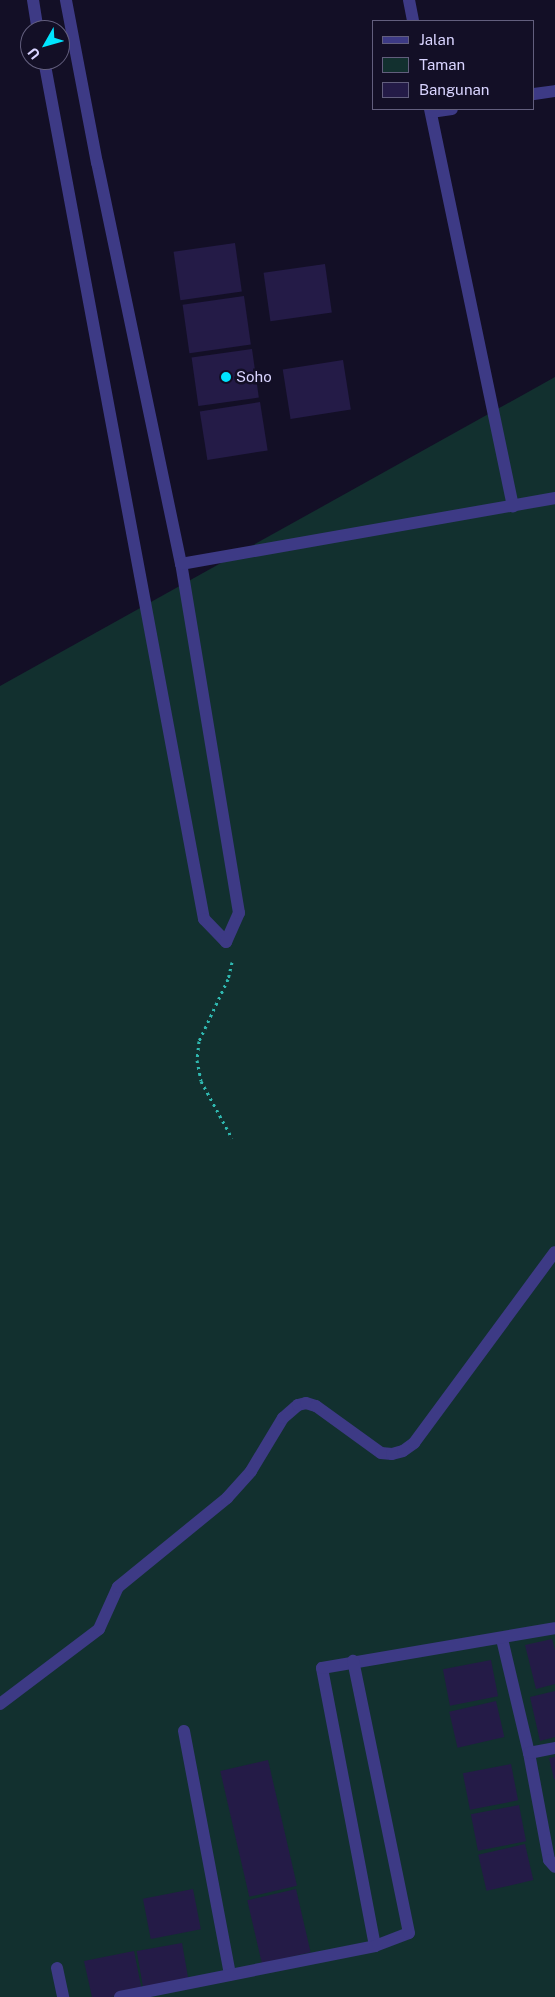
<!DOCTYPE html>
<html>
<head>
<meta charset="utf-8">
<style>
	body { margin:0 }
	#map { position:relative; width:555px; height:1997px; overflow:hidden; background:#130f26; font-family:"Public Sans",sans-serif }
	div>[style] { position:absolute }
	.green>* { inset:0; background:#12302f }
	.building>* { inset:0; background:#241b47; transform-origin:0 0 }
	.path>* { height:3px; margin-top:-1.5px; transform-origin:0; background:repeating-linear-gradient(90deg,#2fb8b0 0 2.5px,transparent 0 6.5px) }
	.minor>* { height:12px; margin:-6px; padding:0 6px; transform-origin:6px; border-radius:6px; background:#3d3a85 }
	.dots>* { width:14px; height:14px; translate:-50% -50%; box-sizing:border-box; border:2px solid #130f26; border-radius:50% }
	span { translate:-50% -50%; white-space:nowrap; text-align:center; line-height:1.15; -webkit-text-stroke:5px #130f26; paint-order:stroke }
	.poi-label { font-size:15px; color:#d9d4ff }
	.left { translate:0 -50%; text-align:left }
	.legend { position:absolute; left:372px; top:20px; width:162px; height:90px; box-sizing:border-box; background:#130f26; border:1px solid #625e7d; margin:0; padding:6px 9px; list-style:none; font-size:15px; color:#d9d4ff }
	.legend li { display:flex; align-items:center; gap:10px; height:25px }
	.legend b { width:25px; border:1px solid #625e7d }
	.north { position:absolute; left:20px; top:20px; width:50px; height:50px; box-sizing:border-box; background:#130f26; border:1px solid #625e7d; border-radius:50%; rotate:232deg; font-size:14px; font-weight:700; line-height:20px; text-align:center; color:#d9d4ff }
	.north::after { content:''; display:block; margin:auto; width:18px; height:22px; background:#00e5ff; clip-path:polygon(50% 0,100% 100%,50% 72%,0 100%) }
</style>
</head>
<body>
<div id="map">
	<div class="green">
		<div style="clip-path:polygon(555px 377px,555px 1997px,0 1997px,0 686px)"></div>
	</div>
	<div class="building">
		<div style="left:235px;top:243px;width:49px;height:62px;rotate:82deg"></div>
		<div style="left:325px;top:264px;width:49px;height:62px;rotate:82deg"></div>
		<div style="left:244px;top:296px;width:49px;height:62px;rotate:82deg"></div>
		<div style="left:252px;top:349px;width:49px;height:61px;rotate:82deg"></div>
		<div style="left:343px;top:360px;width:50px;height:61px;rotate:81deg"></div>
		<div style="left:260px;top:402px;width:49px;height:61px;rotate:81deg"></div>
		<div style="clip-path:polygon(552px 1639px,555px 1650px,555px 1684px,536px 1689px,525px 1645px)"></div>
		<div style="left:491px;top:1660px;width:37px;height:49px;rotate:79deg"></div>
		<div style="clip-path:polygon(555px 1691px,555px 1737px,540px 1741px,530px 1697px)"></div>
		<div style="left:496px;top:1701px;width:37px;height:48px;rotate:77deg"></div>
		<div style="clip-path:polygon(555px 1757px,555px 1779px,554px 1779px,549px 1758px)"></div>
		<div style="left:268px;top:1760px;width:129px;height:49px;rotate:77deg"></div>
		<div style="left:511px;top:1764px;width:37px;height:49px;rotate:79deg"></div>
		<div style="left:519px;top:1805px;width:37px;height:49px;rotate:79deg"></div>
		<div style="left:525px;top:1844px;width:37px;height:48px;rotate:77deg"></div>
		<div style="left:193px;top:1889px;width:41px;height:51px;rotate:79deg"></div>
		<div style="left:296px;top:1889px;width:65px;height:50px;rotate:77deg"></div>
		<div style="left:182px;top:1943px;width:40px;height:46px;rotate:80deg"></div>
		<div style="clip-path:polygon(134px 1951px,142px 1991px,111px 1997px,92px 1997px,84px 1961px)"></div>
	</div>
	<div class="path">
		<div style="left:232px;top:962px;width:17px;rotate:103deg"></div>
		<div style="left:228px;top:979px;width:68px;rotate:115.1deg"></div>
		<div style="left:199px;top:1041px;width:19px;rotate:96deg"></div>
		<div style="left:197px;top:1060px;width:21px;rotate:79deg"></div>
		<div style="left:201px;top:1081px;width:65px;rotate:61.5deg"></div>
	</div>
	<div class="minor">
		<div style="left:33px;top:0;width:30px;rotate:81deg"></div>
		<div style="left:409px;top:0;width:21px;rotate:79deg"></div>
		<div style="left:44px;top:60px;width:874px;rotate:79.45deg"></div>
		<div style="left:204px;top:919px;width:32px;rotate:46deg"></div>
		<div style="left:226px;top:942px;width:32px;rotate:-66deg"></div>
		<div style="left:239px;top:913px;width:354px;rotate:-99.4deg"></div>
		<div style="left:181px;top:564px;width:410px;rotate:-101.8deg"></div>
		<div style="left:97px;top:163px;width:166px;rotate:-100.8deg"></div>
		<div style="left:534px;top:94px;width:21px;rotate:-8deg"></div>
		<div style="left:430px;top:109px;width:406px;rotate:78.2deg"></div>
		<div style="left:431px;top:112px;width:21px;rotate:-8deg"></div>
		<div style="left:181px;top:564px;width:380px;rotate:-10deg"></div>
		<div style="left:502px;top:1639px;width:117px;rotate:76.7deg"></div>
		<div style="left:529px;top:1753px;width:109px;rotate:79.4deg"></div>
		<div style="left:549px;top:1860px;width:9px;rotate:49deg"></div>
		<div style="left:0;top:1704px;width:124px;rotate:-37.1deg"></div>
		<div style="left:99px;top:1629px;width:46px;rotate:-65.7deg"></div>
		<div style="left:118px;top:1587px;width:141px;rotate:-39.2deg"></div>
		<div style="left:227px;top:1498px;width:36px;rotate:-48deg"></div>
		<div style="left:251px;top:1471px;width:62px;rotate:-58.9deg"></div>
		<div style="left:283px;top:1418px;width:20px;rotate:-41deg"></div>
		<div style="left:298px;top:1405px;width:8px;rotate:-14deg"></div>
		<div style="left:306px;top:1403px;width:10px;rotate:17deg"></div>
		<div style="left:316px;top:1406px;width:80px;rotate:35.9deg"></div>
		<div style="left:381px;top:1453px;width:11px;rotate:5deg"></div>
		<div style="left:392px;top:1454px;width:11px;rotate:-15deg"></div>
		<div style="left:403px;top:1451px;width:14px;rotate:-36deg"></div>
		<div style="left:414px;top:1443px;width:237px;rotate:-53.6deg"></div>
		<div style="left:184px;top:1731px;width:248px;rotate:79.3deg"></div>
		<div style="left:529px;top:1753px;width:26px;rotate:-11deg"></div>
		<div style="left:375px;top:1946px;width:283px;rotate:-100.8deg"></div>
		<div style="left:322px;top:1668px;width:236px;rotate:-9.7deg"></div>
		<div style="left:57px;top:1968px;width:30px;rotate:78deg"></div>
		<div style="left:120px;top:1997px;width:260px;rotate:-11.3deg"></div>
		<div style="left:375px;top:1946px;width:36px;rotate:-21deg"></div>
		<div style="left:409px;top:1933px;width:278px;rotate:-101.6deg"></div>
	</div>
	<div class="dots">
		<div style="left:226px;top:377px;background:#00e5ff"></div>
	</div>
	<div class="poi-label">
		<span class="left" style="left:236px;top:377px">Soho</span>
	</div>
	<ul class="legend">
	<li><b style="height:6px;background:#3d3a85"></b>Jalan</li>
	<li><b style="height:14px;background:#12302f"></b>Taman</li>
	<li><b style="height:14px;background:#241b47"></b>Bangunan</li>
	</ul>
	<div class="north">U</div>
</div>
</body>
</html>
